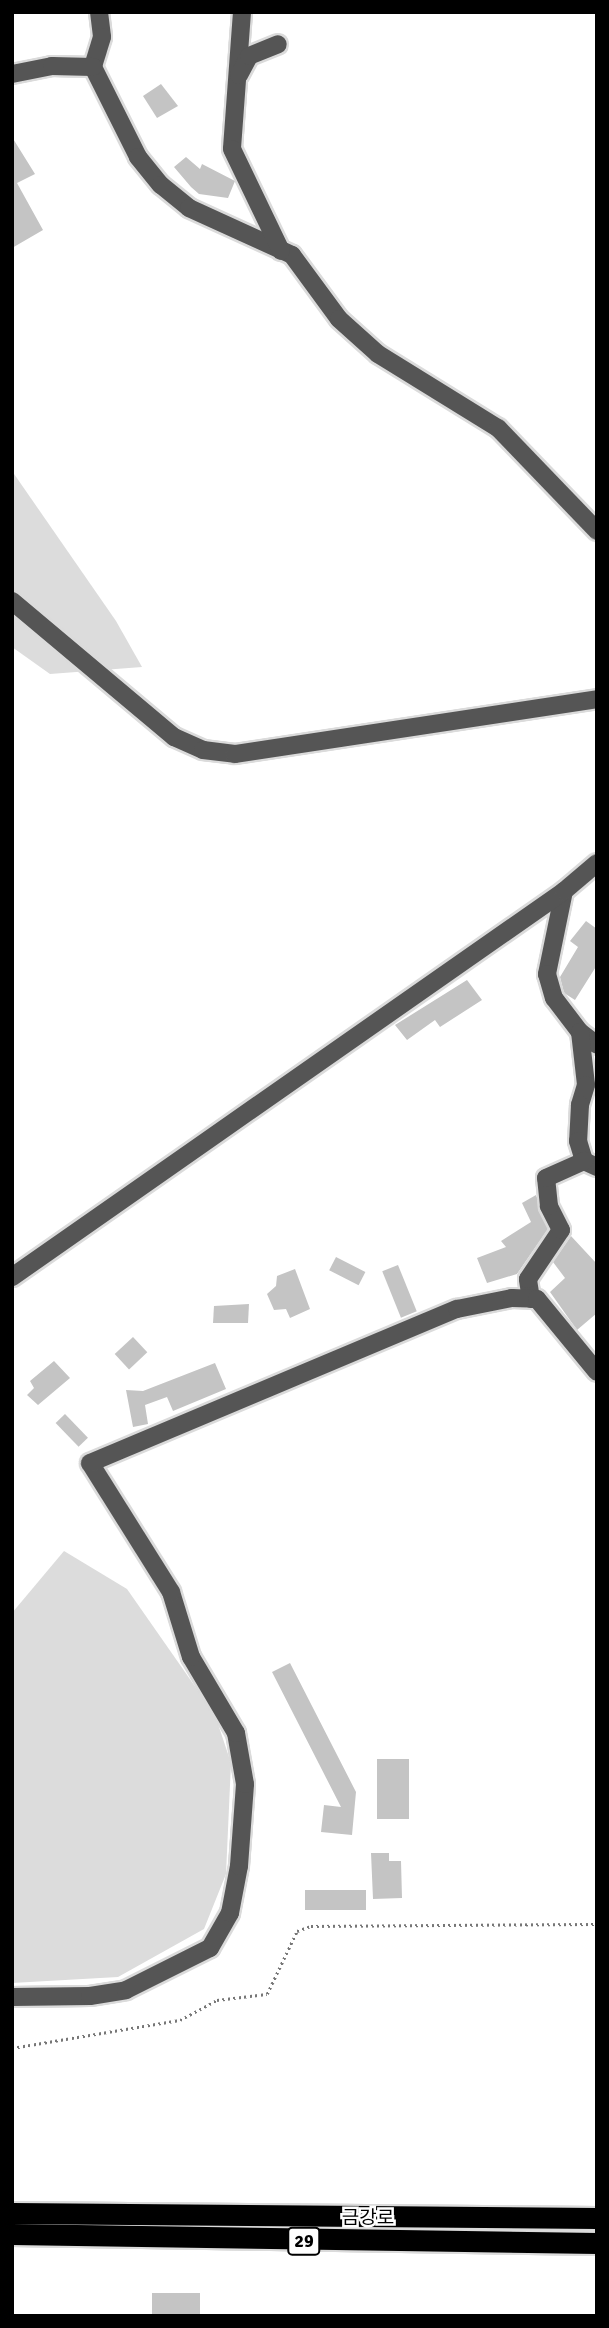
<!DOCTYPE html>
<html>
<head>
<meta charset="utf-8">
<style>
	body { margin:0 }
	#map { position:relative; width:609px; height:2328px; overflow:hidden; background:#fff; font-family:Signika,"Noto Sans KR",sans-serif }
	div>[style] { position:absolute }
	.green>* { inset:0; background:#dcdcdc }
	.building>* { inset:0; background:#c4c4c4; transform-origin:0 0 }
	.path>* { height:2.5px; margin-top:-1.25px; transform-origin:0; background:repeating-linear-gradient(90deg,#777 0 2px,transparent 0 5.5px) }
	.roads { filter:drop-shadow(2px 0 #dbdbdb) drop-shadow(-2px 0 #dbdbdb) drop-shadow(0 2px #dbdbdb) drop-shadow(0 -2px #dbdbdb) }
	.minor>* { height:18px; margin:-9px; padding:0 9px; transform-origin:9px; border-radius:9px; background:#555 }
	.highway>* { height:21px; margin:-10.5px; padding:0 10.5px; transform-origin:10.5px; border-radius:10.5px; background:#000 }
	span { translate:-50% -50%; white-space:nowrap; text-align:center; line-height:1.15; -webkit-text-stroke:5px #fff; paint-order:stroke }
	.shield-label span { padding:2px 5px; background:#fff; border:2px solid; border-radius:5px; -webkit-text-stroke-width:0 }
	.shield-label { font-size:18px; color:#000; font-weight:700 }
	.street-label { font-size:19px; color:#000 }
	.frame { position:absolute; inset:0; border:14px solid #000; pointer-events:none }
</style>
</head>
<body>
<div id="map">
	<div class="green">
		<div style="clip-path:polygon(12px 471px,116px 621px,142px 667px,50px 674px,12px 647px)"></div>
		<div style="clip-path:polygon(64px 1551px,127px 1589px,215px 1715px,231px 1763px,226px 1874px,204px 1929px,118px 1977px,12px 1983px,12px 1613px)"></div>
	</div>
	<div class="building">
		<div style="clip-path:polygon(161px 84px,178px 106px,157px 118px,143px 96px)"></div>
		<div style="clip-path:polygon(12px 137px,35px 174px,17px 183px,43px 230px,12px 248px)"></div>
		<div style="clip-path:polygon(186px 157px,200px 169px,202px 164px,235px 181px,228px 198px,199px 194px,191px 187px,174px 167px)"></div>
		<div style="clip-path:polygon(586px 921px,597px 929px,597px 965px,575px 1000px,564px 993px,560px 977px,578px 947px,570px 941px)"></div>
		<div style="clip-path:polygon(467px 980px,482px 1000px,440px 1027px,435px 1020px,407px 1040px,395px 1025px)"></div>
		<div style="clip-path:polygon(536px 1195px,548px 1229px,517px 1274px,487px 1283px,477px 1258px,506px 1247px,501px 1241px,531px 1222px,522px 1203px)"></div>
		<div style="clip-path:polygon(571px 1236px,597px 1264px,597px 1313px,577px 1330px,550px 1292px,565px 1278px,553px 1262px)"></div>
		<div style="left:336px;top:1257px;width:33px;height:15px;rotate:27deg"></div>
		<div style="left:398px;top:1265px;width:50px;height:17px;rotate:68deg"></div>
		<div style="clip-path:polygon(295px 1269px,310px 1309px,290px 1318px,286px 1309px,274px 1310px,267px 1294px,276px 1286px,277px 1276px)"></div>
		<div style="clip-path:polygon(249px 1304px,248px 1323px,213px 1323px,214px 1306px)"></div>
		<div style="left:133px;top:1337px;width:21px;height:25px;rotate:47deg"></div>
		<div style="clip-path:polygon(54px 1361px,70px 1378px,38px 1405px,27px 1395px,34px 1388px,30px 1381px)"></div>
		<div style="clip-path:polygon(215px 1363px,226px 1389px,173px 1411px,167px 1397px,145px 1405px,148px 1424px,133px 1427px,126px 1390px,143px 1391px)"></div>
		<div style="left:65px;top:1414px;width:33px;height:13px;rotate:46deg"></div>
		<div style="clip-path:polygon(290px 1663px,356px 1792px,352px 1835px,321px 1832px,324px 1805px,341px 1807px,272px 1672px)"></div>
		<div style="left:377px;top:1759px;width:32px;height:60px"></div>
		<div style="clip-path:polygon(371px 1853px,389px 1853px,389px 1861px,401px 1861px,402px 1898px,373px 1899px)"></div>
		<div style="left:366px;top:1890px;width:20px;height:61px;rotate:90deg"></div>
		<div style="left:200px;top:2293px;width:23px;height:48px;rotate:90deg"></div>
	</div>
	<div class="path">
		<div style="left:12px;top:2048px;width:170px;rotate:-9.5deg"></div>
		<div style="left:180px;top:2020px;width:42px;rotate:-28.4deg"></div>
		<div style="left:217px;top:2000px;width:50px;rotate:-6.8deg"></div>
		<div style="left:267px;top:1994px;width:70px;rotate:-64.5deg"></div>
		<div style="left:297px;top:1931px;width:15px;rotate:-20deg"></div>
		<div style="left:311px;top:1926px;width:286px;rotate:-0.4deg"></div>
	</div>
	<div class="roads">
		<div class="minor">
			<div style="left:99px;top:12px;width:25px;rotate:83deg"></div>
			<div style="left:102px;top:37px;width:31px;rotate:107deg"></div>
			<div style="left:93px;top:67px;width:101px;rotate:63.4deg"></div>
			<div style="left:138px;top:157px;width:36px;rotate:51deg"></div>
			<div style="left:161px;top:185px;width:36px;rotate:39deg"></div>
			<div style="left:189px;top:208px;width:113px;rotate:24.5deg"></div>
			<div style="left:292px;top:255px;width:79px;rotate:53.7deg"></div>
			<div style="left:339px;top:319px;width:52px;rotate:41.9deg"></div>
			<div style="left:378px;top:354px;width:141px;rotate:31.7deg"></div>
			<div style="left:498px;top:428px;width:143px;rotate:46.1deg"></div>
			<div style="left:242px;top:12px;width:137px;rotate:94.2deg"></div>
			<div style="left:232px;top:149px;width:113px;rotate:64.3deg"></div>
			<div style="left:12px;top:74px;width:41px;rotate:-11.3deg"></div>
			<div style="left:52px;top:66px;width:41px;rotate:1.4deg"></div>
			<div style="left:239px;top:75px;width:21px;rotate:-62deg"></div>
			<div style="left:249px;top:56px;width:31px;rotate:-22deg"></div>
			<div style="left:12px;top:601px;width:212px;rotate:40deg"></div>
			<div style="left:174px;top:737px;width:32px;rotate:24deg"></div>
			<div style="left:203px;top:750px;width:32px;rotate:7deg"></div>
			<div style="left:235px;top:754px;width:366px;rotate:-8.6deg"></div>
			<div style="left:564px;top:891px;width:85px;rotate:101.6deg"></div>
			<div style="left:547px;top:974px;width:25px;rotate:74deg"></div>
			<div style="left:554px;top:998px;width:43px;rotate:52.6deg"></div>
			<div style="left:580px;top:1032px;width:21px;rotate:37deg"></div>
			<div style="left:580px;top:1032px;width:53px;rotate:83.5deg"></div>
			<div style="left:586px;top:1085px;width:21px;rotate:107deg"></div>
			<div style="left:580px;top:1105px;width:36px;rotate:93deg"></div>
			<div style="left:578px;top:1141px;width:21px;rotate:73deg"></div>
			<div style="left:584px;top:1161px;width:14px;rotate:25deg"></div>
			<div style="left:12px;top:1277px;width:674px;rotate:-34.96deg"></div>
			<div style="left:564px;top:891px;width:43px;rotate:-40.3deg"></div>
			<div style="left:531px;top:1299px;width:20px;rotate:-99deg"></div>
			<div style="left:528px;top:1279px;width:59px;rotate:-56deg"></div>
			<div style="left:561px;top:1230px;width:27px;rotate:-117deg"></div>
			<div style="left:549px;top:1206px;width:28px;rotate:-96deg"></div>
			<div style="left:546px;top:1178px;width:42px;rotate:-24.1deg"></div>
			<div style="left:12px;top:1997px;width:78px;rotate:-0.7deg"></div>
			<div style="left:90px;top:1996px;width:36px;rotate:-9deg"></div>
			<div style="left:126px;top:1990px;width:94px;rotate:-26.6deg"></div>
			<div style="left:210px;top:1948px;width:40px;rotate:-60.3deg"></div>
			<div style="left:230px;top:1913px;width:48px;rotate:-79.2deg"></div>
			<div style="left:239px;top:1866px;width:82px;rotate:-85.8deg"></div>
			<div style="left:245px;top:1784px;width:52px;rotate:-100deg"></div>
			<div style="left:236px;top:1733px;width:88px;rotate:-120.6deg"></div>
			<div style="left:191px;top:1657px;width:68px;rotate:-107.1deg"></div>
			<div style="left:171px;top:1592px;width:152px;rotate:-122.1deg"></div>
			<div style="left:90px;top:1463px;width:398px;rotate:-22.8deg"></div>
			<div style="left:457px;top:1309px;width:56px;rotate:-11.3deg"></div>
			<div style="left:512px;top:1298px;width:25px;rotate:2deg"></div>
			<div style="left:537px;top:1299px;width:94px;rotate:50.6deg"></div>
		</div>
		<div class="highway">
			<div style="left:12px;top:2213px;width:585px;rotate:0.49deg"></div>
			<div style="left:12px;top:2234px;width:585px;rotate:0.88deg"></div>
		</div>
	</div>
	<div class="shield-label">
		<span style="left:304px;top:2241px">29</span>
	</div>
	<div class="street-label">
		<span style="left:368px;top:2219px">금강로</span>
	</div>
	<div class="frame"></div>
</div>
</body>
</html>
